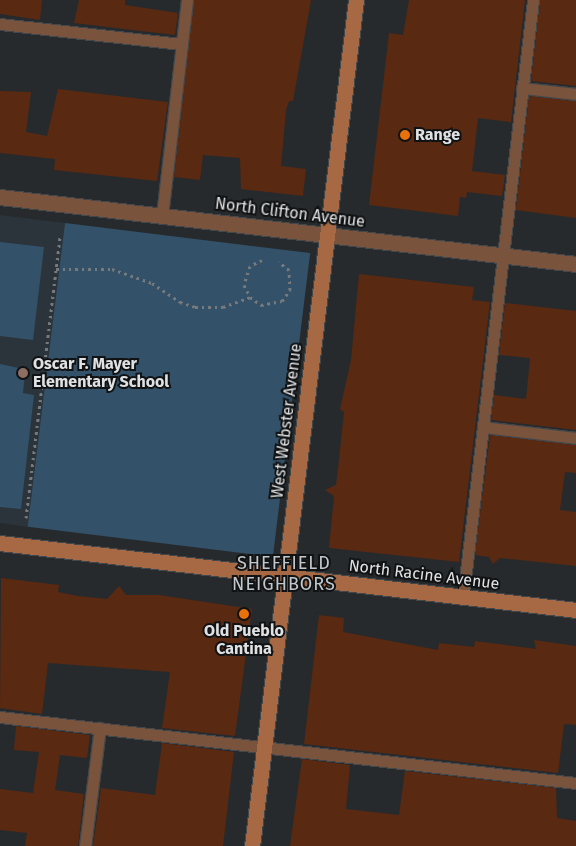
<!DOCTYPE html>
<html>
<head>
<meta charset="utf-8">
<style>
	body { margin:0 }
	#map { position:relative; width:576px; height:846px; overflow:hidden; background:#262a2d; font-family:"Fira Sans",sans-serif }
	div>[style] { position:absolute }
	.built>* { inset:0; background:#2b343b }
	.green>* { inset:0; background:#335168; transform-origin:0 0 }
	.building>* { inset:0; background:#592911 }
	.path>* { height:3px; margin-top:-1.5px; transform-origin:0; background:repeating-linear-gradient(90deg,#777a7d 0 2.5px,transparent 0 6.5px) }
	.roads { filter:drop-shadow(1px 0 #44474a) drop-shadow(-1px 0 #44474a) drop-shadow(0 1px #44474a) drop-shadow(0 -1px #44474a) }
	.lane>* { height:11px; margin:-5.5px; padding:0 5.5px; transform-origin:5.5px; border-radius:5.5px; background:#7a533c }
	.street>* { height:15px; margin:-7.5px; padding:0 7.5px; transform-origin:7.5px; border-radius:7.5px; background:#7a533c }
	.secondary>* { height:15px; margin:-7.5px; padding:0 7.5px; transform-origin:7.5px; border-radius:7.5px; background:#a76944 }
	.dots>* { width:14px; height:14px; translate:-50% -50%; box-sizing:border-box; border:2px solid #101213; border-radius:50% }
	span { translate:-50% -50%; white-space:nowrap; text-align:center; line-height:1.15; -webkit-text-stroke:4px #101213; paint-order:stroke }
	.poi-label { font-size:16px; color:#dfe1e3; font-weight:700 }
	.left { translate:0 -50%; text-align:left }
	.street-label { font-size:16px; color:#dfe1e3 }
	.neighbourhood-label { font-size:18px; color:#c2c7cb; letter-spacing:1px }
</style>
</head>
<body>
<div id="map">
	<div class="built">
		<div style="clip-path:polygon(0 215px,65px 223px,29px 527px,0 523px)"></div>
	</div>
	<div class="green">
		<div style="left:65px;top:223px;width:247px;height:306px;rotate:7deg"></div>
		<div style="clip-path:polygon(0 242px,44px 247px,33px 340px,0 336px)"></div>
		<div style="clip-path:polygon(0 364px,19px 368px,25px 374px,23px 393px,34px 395px,21px 509px,0 507px)"></div>
	</div>
	<div class="building">
		<div style="clip-path:polygon(0 0,42px 0,40px 20px,0 14px)"></div>
		<div style="clip-path:polygon(79px 0,125px 0,125px 5px,178px 13px,175px 35px,74px 23px)"></div>
		<div style="clip-path:polygon(194px 0,311px 0,293px 101px,289px 101px,286px 110px,281px 166px,306px 169px,303px 196px,241px 189px,240px 158px,203px 155px,200px 180px,174px 177px)"></div>
		<div style="clip-path:polygon(409px 0,525px 0,511px 122px,478px 118px,472px 171px,505px 175px,502px 196px,467px 192px,466px 198px,460px 197px,458px 216px,369px 205px,389px 33px,403px 35px)"></div>
		<div style="clip-path:polygon(540px 0,576px 0,576px 86px,531px 81px)"></div>
		<div style="clip-path:polygon(58px 89px,168px 102px,157px 181px,54px 170px,55px 159px,0 153px,0 91px,31px 92px,26px 132px,47px 136px)"></div>
		<div style="clip-path:polygon(529px 96px,576px 101px,576px 218px,516px 210px)"></div>
		<div style="clip-path:polygon(359px 274px,474px 287px,472px 300px,490px 302px,459px 562px,329px 548px,334px 496px,325px 490px,336px 485px,338px 469px,344px 412px,340px 409px,351px 360px)"></div>
		<div style="clip-path:polygon(505px 303px,576px 311px,576px 430px,491px 420px,494px 395px,526px 399px,530px 358px,499px 355px)"></div>
		<div style="clip-path:polygon(490px 435px,576px 445px,576px 473px,565px 472px,560px 510px,576px 512px,576px 566px,500px 558px,493px 564px,489px 557px,475px 555px)"></div>
		<div style="clip-path:polygon(1px 578px,59px 585px,58px 592px,78px 596px,107px 599px,119px 586px,126px 595px,159px 595px,252px 609px,235px 736px,162px 728px,170px 672px,48px 663px,42px 714px,0 708px)"></div>
		<div style="clip-path:polygon(319px 615px,344px 618px,343px 632px,438px 650px,439px 643px,474px 647px,475px 641px,536px 649px,534px 640px,576px 646px,576px 725px,564px 724px,558px 773px,304px 744px)"></div>
		<div style="clip-path:polygon(16px 726px,90px 735px,87px 758px,60px 755px,55px 790px,84px 794px,78px 846px,25px 846px,27px 833px,0 830px,0 789px,33px 793px,39px 752px,14px 750px)"></div>
		<div style="clip-path:polygon(162px 743px,234px 752px,223px 846px,93px 846px,101px 788px,155px 795px)"></div>
		<div style="clip-path:polygon(302px 759px,350px 765px,346px 809px,399px 815px,405px 771px,556px 788px,557px 818px,576px 821px,576px 846px,290px 846px)"></div>
	</div>
	<div class="path">
		<div style="left:262px;top:260px;width:13px;rotate:153deg"></div>
		<div style="left:250px;top:266px;width:20px;rotate:108deg"></div>
		<div style="left:244px;top:285px;width:13px;rotate:63deg"></div>
		<div style="left:250px;top:297px;width:14px;rotate:36deg"></div>
		<div style="left:261px;top:305px;width:21px;rotate:-11deg"></div>
		<div style="left:282px;top:301px;width:14px;rotate:-54deg"></div>
		<div style="left:290px;top:290px;width:20px;rotate:-93deg"></div>
		<div style="left:289px;top:270px;width:13px;rotate:-141deg"></div>
		<div style="left:56px;top:269px;width:56px"></div>
		<div style="left:112px;top:269px;width:42px;rotate:19.3deg"></div>
		<div style="left:152px;top:283px;width:34px;rotate:34deg"></div>
		<div style="left:180px;top:302px;width:16px;rotate:18deg"></div>
		<div style="left:195px;top:307px;width:28px"></div>
		<div style="left:223px;top:307px;width:29px;rotate:-20deg"></div>
		<div style="left:26px;top:518px;width:284px;rotate:-83.1deg"></div>
	</div>
	<div class="roads">
		<div class="lane">
			<div style="left:0;top:24px;width:183px;rotate:6.3deg"></div>
			<div style="left:522px;top:88px;width:54px;rotate:6.3deg"></div>
			<div style="left:162px;top:216px;width:217px;rotate:-83.4deg"></div>
			<div style="left:483px;top:427px;width:94px;rotate:6.7deg"></div>
			<div style="left:463px;top:597px;width:601px;rotate:-83.31deg"></div>
			<div style="left:0;top:717px;width:580px;rotate:6.54deg"></div>
			<div style="left:85px;top:846px;width:119px;rotate:-82.8deg"></div>
		</div>
		<div class="street">
			<div style="left:0;top:197px;width:580px;rotate:6.63deg"></div>
		</div>
		<div class="secondary">
			<div style="left:0;top:543px;width:580px;rotate:6.63deg"></div>
			<div style="left:252px;top:846px;width:852px;rotate:-82.99deg"></div>
		</div>
	</div>
	<div class="dots">
		<div style="left:405px;top:135px;background:#e8710a"></div>
		<div style="left:23px;top:373px;background:#8d6e63"></div>
		<div style="left:244px;top:614px;background:#e8710a"></div>
	</div>
	<div class="poi-label">
		<span class="left" style="left:415px;top:135px">Range</span>
		<span class="left" style="left:33px;top:373px">Oscar F. Mayer<br>Elementary School</span>
		<span style="left:244px;top:640px">Old Pueblo<br>Cantina</span>
	</div>
	<div class="street-label">
		<span style="left:290px;top:213px;rotate:7deg">North Clifton Avenue</span>
		<span style="left:287px;top:421px;rotate:-83deg">West Webster Avenue</span>
		<span style="left:424px;top:575px;rotate:7deg">North Racine Avenue</span>
	</div>
	<div class="neighbourhood-label">
		<span style="left:284px;top:574px">SHEFFIELD<br>NEIGHBORS</span>
	</div>
</div>
</body>
</html>
